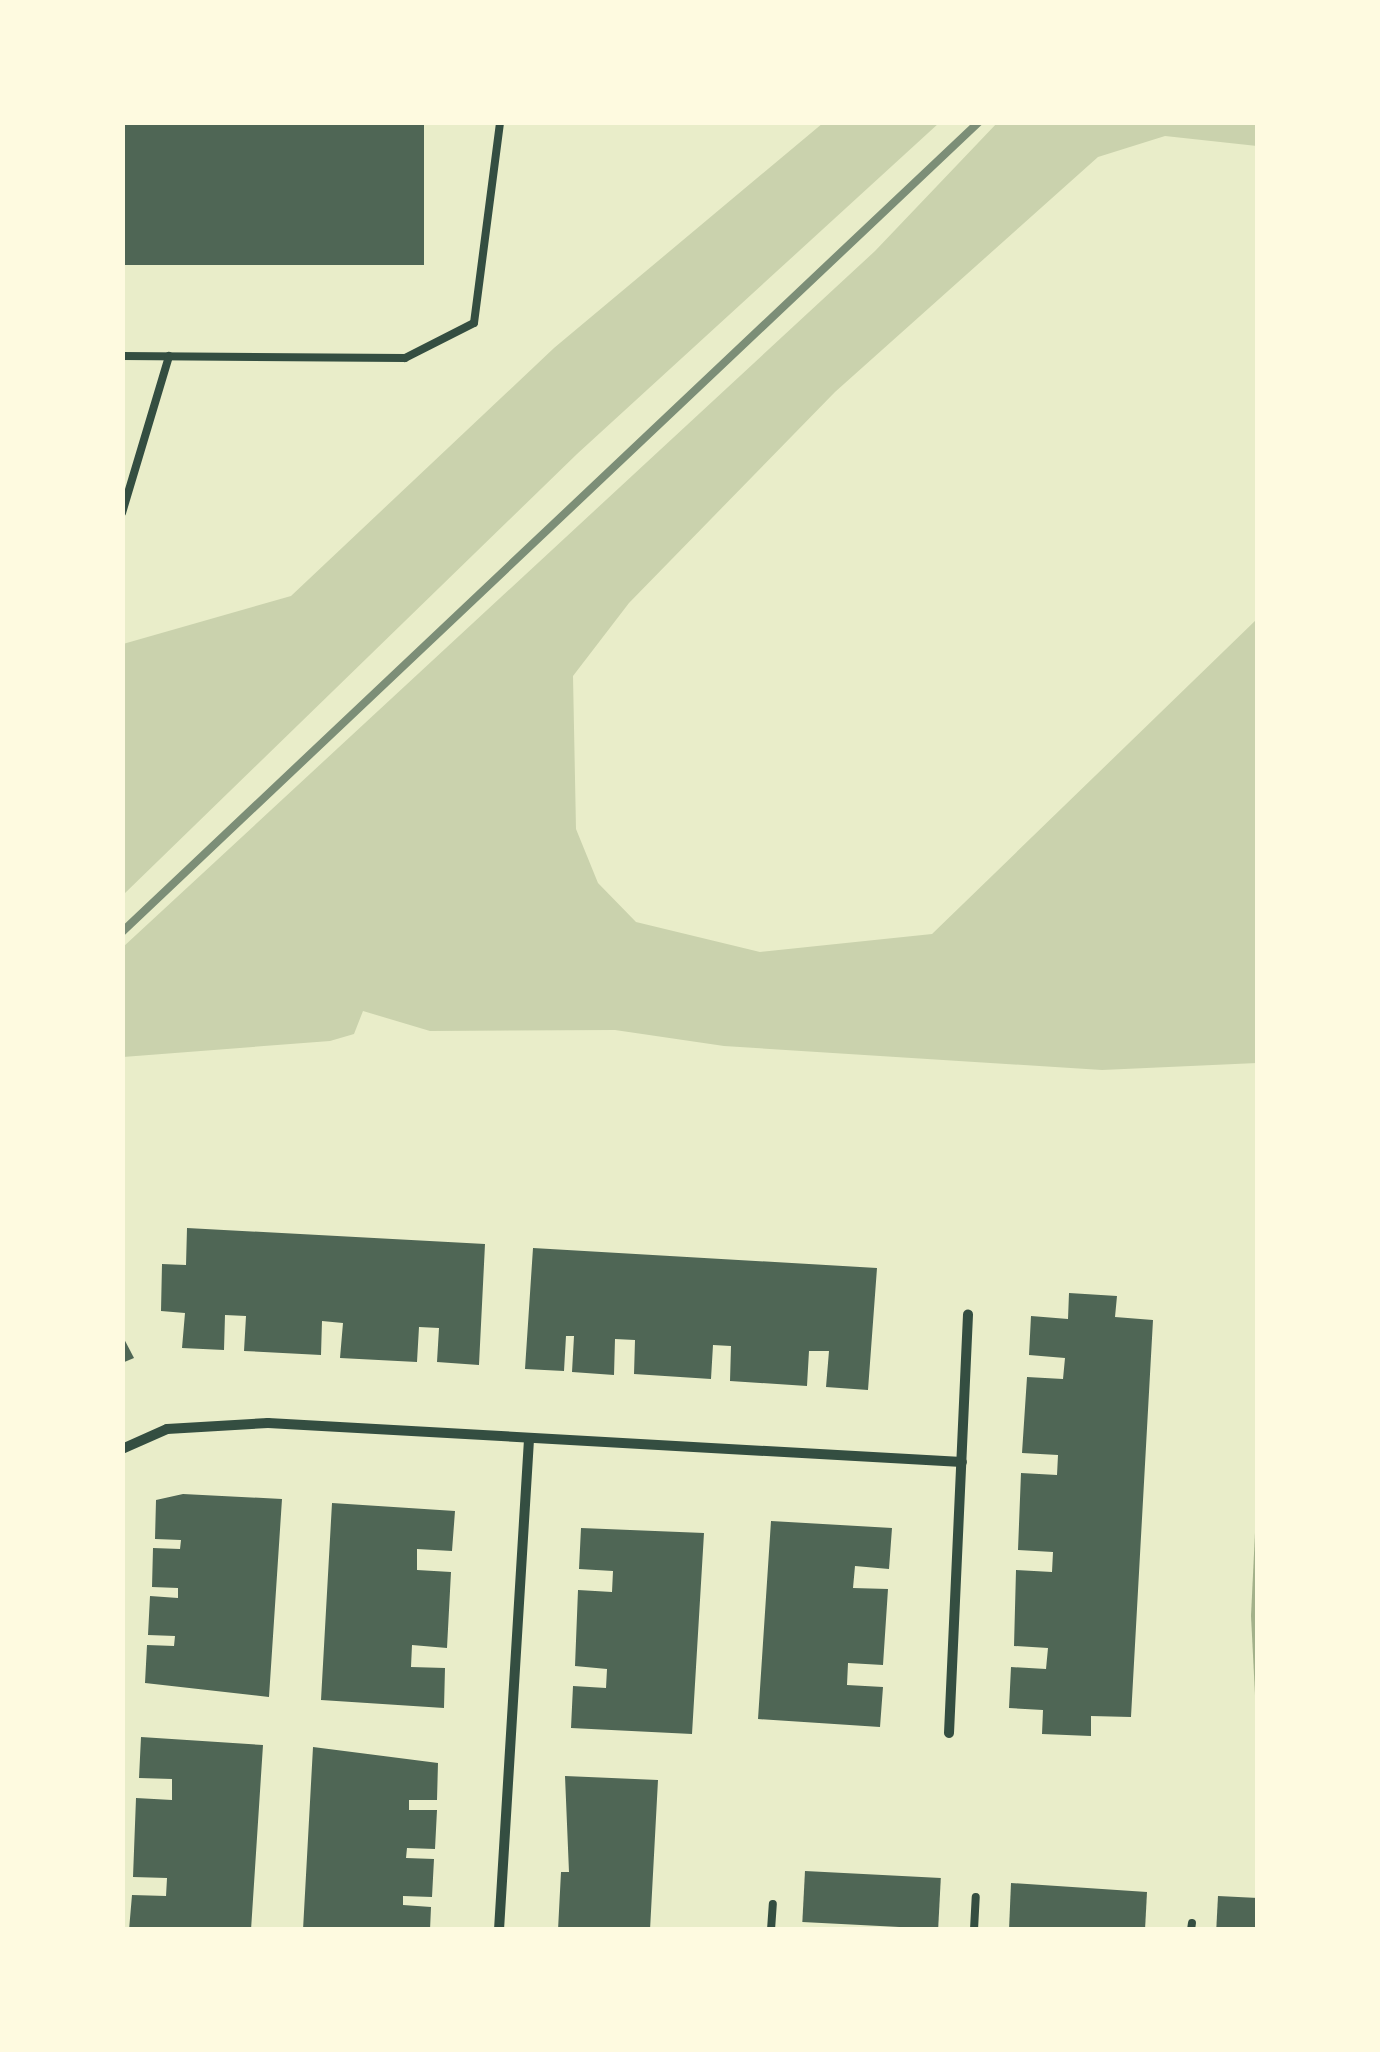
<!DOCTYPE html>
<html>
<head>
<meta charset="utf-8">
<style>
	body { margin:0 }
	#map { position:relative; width:1380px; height:2052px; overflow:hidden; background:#e9edc9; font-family:Helvetica,sans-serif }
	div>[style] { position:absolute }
	.green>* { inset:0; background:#cad2ad }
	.water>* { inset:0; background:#a3b18a }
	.building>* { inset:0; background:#4f6655; transform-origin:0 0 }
	.service>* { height:8px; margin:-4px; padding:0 4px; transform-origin:4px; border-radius:4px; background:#344e41 }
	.minor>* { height:10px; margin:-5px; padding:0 5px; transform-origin:5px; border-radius:5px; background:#344e41 }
	.rail>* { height:8px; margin:-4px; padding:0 4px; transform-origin:4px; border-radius:4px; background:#7c8e77 }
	span { translate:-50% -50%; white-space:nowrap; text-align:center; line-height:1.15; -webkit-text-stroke:9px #fefae0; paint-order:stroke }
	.frame { position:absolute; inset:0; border:125px solid #fefae0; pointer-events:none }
</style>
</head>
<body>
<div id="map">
	<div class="green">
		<div style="clip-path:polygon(998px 122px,1257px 123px,1257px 146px,1165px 136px,1098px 157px,835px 392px,629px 603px,573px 676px,576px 829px,598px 883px,636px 922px,760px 952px,932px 934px,1257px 619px,1257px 1063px,1102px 1070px,724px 1046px,615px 1030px,430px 1031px,363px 1011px,354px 1034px,330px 1041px,123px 1057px,123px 947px,875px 251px)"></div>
		<div style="clip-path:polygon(823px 123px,939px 123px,577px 454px,123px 895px,123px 644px,291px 596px,554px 348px)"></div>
	</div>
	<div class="water">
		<div style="clip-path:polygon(1257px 1491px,1258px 1734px,1257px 1734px,1251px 1616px)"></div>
	</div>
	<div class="building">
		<div style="left:122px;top:122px;width:302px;height:143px"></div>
		<div style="clip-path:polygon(187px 1228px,485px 1244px,479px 1365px,437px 1362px,439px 1328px,419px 1327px,417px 1362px,340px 1358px,343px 1323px,322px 1321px,321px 1355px,244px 1351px,246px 1316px,225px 1315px,224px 1350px,182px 1348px,185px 1313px,161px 1311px,162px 1264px,186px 1265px)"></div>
		<div style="clip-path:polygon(533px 1248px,877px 1268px,868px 1390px,826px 1387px,829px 1351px,809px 1351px,807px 1386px,730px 1381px,731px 1346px,713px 1345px,711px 1379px,634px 1374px,635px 1340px,615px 1339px,614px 1375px,572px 1372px,574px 1336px,566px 1336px,564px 1371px,525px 1369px)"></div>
		<div style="clip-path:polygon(1069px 1293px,1117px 1296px,1115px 1317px,1153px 1320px,1131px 1717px,1091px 1716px,1091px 1736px,1042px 1734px,1043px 1710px,1009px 1708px,1011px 1667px,1046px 1669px,1048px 1648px,1014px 1646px,1016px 1570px,1052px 1572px,1053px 1552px,1018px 1550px,1021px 1473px,1057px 1475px,1058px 1455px,1022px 1453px,1027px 1377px,1063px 1379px,1065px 1358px,1029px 1355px,1031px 1316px,1068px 1319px)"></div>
		<div style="clip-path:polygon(122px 1335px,134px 1358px,122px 1363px)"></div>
		<div style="clip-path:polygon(183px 1494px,282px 1499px,269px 1697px,145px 1683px,147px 1645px,174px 1646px,175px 1636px,148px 1635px,150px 1596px,178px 1598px,178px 1588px,152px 1587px,153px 1548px,180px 1549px,181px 1540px,155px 1539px,156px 1500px)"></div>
		<div style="clip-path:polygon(332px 1503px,455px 1511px,452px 1551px,417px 1549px,417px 1570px,451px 1572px,447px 1648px,412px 1645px,411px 1667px,445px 1668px,444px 1708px,321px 1700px)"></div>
		<div style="clip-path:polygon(771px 1521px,892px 1528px,889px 1569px,855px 1566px,853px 1588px,888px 1589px,883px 1665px,848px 1663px,847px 1685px,883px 1687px,880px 1727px,758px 1719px)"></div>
		<div style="clip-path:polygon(581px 1528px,704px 1533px,692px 1734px,571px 1728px,573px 1686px,606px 1688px,607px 1669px,575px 1666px,578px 1590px,612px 1592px,613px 1571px,579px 1569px)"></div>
		<div style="clip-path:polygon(141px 1737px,263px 1745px,251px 1930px,129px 1930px,132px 1895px,166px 1896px,167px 1878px,133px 1877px,136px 1798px,172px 1800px,172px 1779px,139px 1778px)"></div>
		<div style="clip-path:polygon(313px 1747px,438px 1763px,437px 1800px,409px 1800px,409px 1810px,437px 1810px,435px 1849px,407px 1848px,406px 1858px,434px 1859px,432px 1897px,403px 1896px,403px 1905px,431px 1907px,430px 1930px,303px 1930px)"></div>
		<div style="clip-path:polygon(565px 1776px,658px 1780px,650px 1930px,558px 1930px,561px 1872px,569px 1872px)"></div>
		<div style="left:805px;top:1871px;width:136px;height:51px;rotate:3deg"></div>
		<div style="clip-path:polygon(1011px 1883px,1147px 1892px,1145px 1930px,1009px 1930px)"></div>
		<div style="left:1218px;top:1896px;width:40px;height:34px;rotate:3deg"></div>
	</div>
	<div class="service">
		<div style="left:122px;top:356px;width:283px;rotate:0.4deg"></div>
		<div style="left:405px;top:358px;width:77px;rotate:-26.9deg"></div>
		<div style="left:474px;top:323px;width:203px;rotate:-82.6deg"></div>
		<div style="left:122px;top:513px;width:164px;rotate:-73.3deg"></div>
		<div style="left:771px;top:1930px;width:26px;rotate:-86deg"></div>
		<div style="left:974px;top:1930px;width:33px;rotate:-87deg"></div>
		<div style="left:1191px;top:1930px;width:7px;rotate:-82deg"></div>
	</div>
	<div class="minor">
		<div style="left:122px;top:1449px;width:49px;rotate:-24deg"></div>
		<div style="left:167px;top:1429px;width:101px;rotate:-3.4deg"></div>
		<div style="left:268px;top:1423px;width:695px;rotate:3.22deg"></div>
		<div style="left:949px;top:1733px;width:419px;rotate:-87.4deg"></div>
		<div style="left:499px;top:1930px;width:490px;rotate:-86.5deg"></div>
	</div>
	<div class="rail">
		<div style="left:122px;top:932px;width:1179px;rotate:-43.39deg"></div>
	</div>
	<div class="frame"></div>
</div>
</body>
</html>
